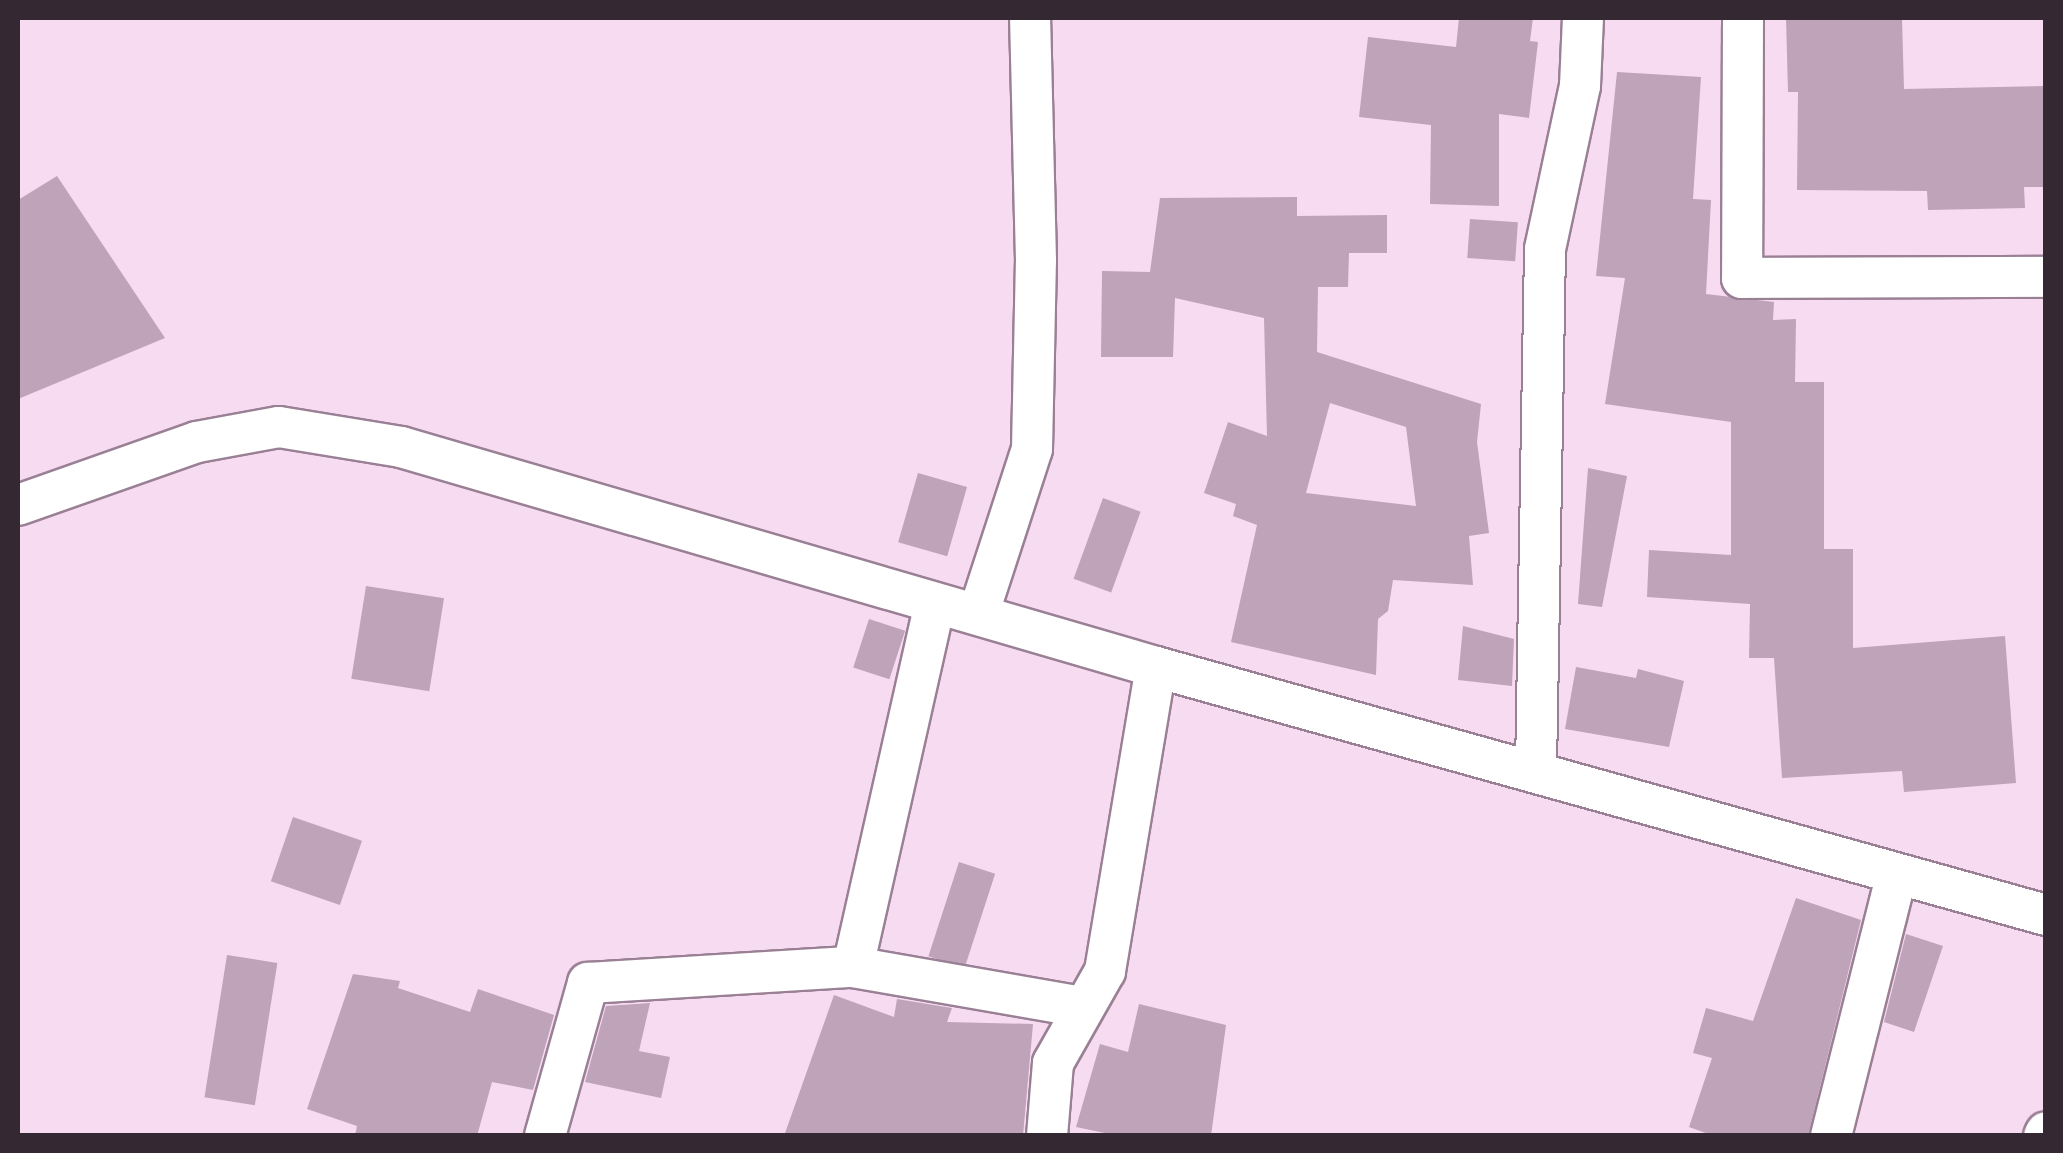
<!DOCTYPE html>
<html>
<head>
<meta charset="utf-8">
<style>
	body { margin:0 }
	#map { position:relative; width:2063px; height:1153px; overflow:hidden; background:#f7dbf1; font-family:"Public Sans",sans-serif }
	div>[style] { position:absolute }
	.building>* { inset:0; background:#bfa3b9; transform-origin:0 0 }
	.roads { filter:drop-shadow(2px 0 #9a8095) drop-shadow(-2px 0 #9a8095) drop-shadow(0 2px #9a8095) drop-shadow(0 -2px #9a8095) }
	.street>* { height:40px; margin:-20px; padding:0 20px; transform-origin:20px; border-radius:20px; background:#fff }
	span { translate:-50% -50%; white-space:nowrap; text-align:center; line-height:1.15; -webkit-text-stroke:8px #fdecfa; paint-order:stroke }
	.frame { position:absolute; inset:0; border:20px solid #342932; pointer-events:none }
</style>
</head>
<body>
<div id="map">
	<div class="building">
		<div style="clip-path:polygon(1459px 18px,1533px 18px,1530px 41px,1538px 42px,1529px 118px,1499px 114px,1499px 206px,1430px 204px,1431px 125px,1359px 117px,1368px 37px,1456px 47px)"></div>
		<div style="clip-path:polygon(1786px 18px,1902px 18px,1904px 89px,2046px 86px,2046px 187px,2024px 187px,2025px 208px,1928px 210px,1927px 191px,1797px 190px,1798px 92px,1788px 92px)"></div>
		<div style="clip-path:polygon(1617px 72px,1701px 77px,1693px 199px,1711px 200px,1706px 294px,1774px 302px,1773px 320px,1796px 319px,1795px 382px,1824px 382px,1824px 549px,1853px 549px,1853px 648px,2005px 636px,2016px 783px,1904px 792px,1902px 771px,1782px 778px,1774px 658px,1749px 658px,1750px 604px,1647px 597px,1649px 550px,1731px 555px,1731px 422px,1605px 404px,1625px 278px,1596px 276px)"></div>
		<div style="clip-path:polygon(57px 176px,165px 338px,18px 399px,18px 200px)"></div>
		<div style="clip-path:polygon(evenodd,1297px 197px,1297px 216px,1387px 215px,1387px 253px,1349px 253px,1348px 287px,1318px 287px,1317px 352px,1481px 404px,1477px 442px,1489px 533px,1469px 536px,1473px 585px,1393px 580px,1388px 611px,1378px 619px,1376px 675px,1231px 642px,1257px 525px,1233px 516px,1236px 504px,1204px 493px,1228px 422px,1267px 436px,1264px 318px,1175px 298px,1173px 357px,1101px 357px,1102px 271px,1150px 272px,1160px 198px,1297px 197px,1330px 403px,1406px 427px,1416px 506px,1306px 493px,1330px 403px)"></div>
		<div style="left:1470px;top:219px;width:48px;height:39px;rotate:4deg"></div>
		<div style="clip-path:polygon(1588px 468px,1627px 476px,1602px 607px,1578px 604px)"></div>
		<div style="left:918px;top:473px;width:51px;height:72px;rotate:16deg"></div>
		<div style="left:1103px;top:498px;width:40px;height:86px;rotate:20deg"></div>
		<div style="left:366px;top:586px;width:79px;height:94px;rotate:9deg"></div>
		<div style="left:869px;top:619px;width:38px;height:51px;rotate:18deg"></div>
		<div style="clip-path:polygon(1463px 626px,1514px 639px,1512px 686px,1458px 680px)"></div>
		<div style="clip-path:polygon(1576px 667px,1636px 678px,1638px 669px,1684px 681px,1669px 747px,1565px 729px)"></div>
		<div style="left:293px;top:817px;width:73px;height:68px;rotate:19deg"></div>
		<div style="left:959px;top:862px;width:38px;height:99px;rotate:18deg"></div>
		<div style="clip-path:polygon(1796px 898px,1861px 920px,1808px 1136px,1714px 1136px,1689px 1127px,1712px 1058px,1693px 1053px,1706px 1008px,1753px 1021px)"></div>
		<div style="clip-path:polygon(1906px 934px,1943px 946px,1914px 1032px,1884px 1022px)"></div>
		<div style="left:227px;top:955px;width:51px;height:144px;rotate:9deg"></div>
		<div style="clip-path:polygon(353px 974px,400px 981px,398px 988px,470px 1012px,478px 989px,554px 1015px,533px 1090px,492px 1082px,477px 1136px,355px 1136px,357px 1126px,307px 1109px)"></div>
		<div style="clip-path:polygon(834px 995px,894px 1017px,897px 999px,952px 1008px,947px 1022px,1033px 1024px,1023px 1136px,784px 1136px)"></div>
		<div style="clip-path:polygon(650px 1003px,639px 1051px,670px 1057px,661px 1098px,585px 1082px,606px 1006px)"></div>
		<div style="clip-path:polygon(1139px 1004px,1226px 1025px,1211px 1136px,1119px 1136px,1076px 1127px,1100px 1044px,1128px 1052px)"></div>
	</div>
	<div class="roads">
		<div class="street">
			<div style="left:1743px;top:18px;width:260px;rotate:90.2deg"></div>
			<div style="left:1742px;top:278px;width:304px;rotate:-0.2deg"></div>
			<div style="left:18px;top:505px;width:190px;rotate:-19.4deg"></div>
			<div style="left:197px;top:442px;width:83px;rotate:-10.4deg"></div>
			<div style="left:279px;top:427px;width:124px;rotate:9.3deg"></div>
			<div style="left:401px;top:447px;width:786px;rotate:16.25deg"></div>
			<div style="left:1156px;top:667px;width:924px;rotate:15.57deg"></div>
			<div style="left:979px;top:612px;width:171px;rotate:-72deg"></div>
			<div style="left:1032px;top:449px;width:188px;rotate:-88.8deg"></div>
			<div style="left:1036px;top:261px;width:243px;rotate:-91.4deg"></div>
			<div style="left:1536px;top:769px;width:520px;rotate:-89.01deg"></div>
			<div style="left:1545px;top:249px;width:167px;rotate:-77.9deg"></div>
			<div style="left:1580px;top:86px;width:68px;rotate:-87.5deg"></div>
			<div style="left:853px;top:967px;width:372px;rotate:-77.3deg"></div>
			<div style="left:545px;top:1136px;width:159px;rotate:-74.3deg"></div>
			<div style="left:588px;top:983px;width:265px;rotate:-3.5deg"></div>
			<div style="left:853px;top:967px;width:232px;rotate:9.9deg"></div>
			<div style="left:1047px;top:1136px;width:73px;rotate:-85.3deg"></div>
			<div style="left:1053px;top:1063px;width:106px;rotate:-60.5deg"></div>
			<div style="left:1105px;top:971px;width:308px;rotate:-80.5deg"></div>
			<div style="left:1831px;top:1136px;width:270px;rotate:-75.9deg"></div>
			<div style="left:2044px;top:1136px;width:4px;rotate:-63deg"></div>
		</div>
	</div>
	<div class="frame"></div>
</div>
</body>
</html>
